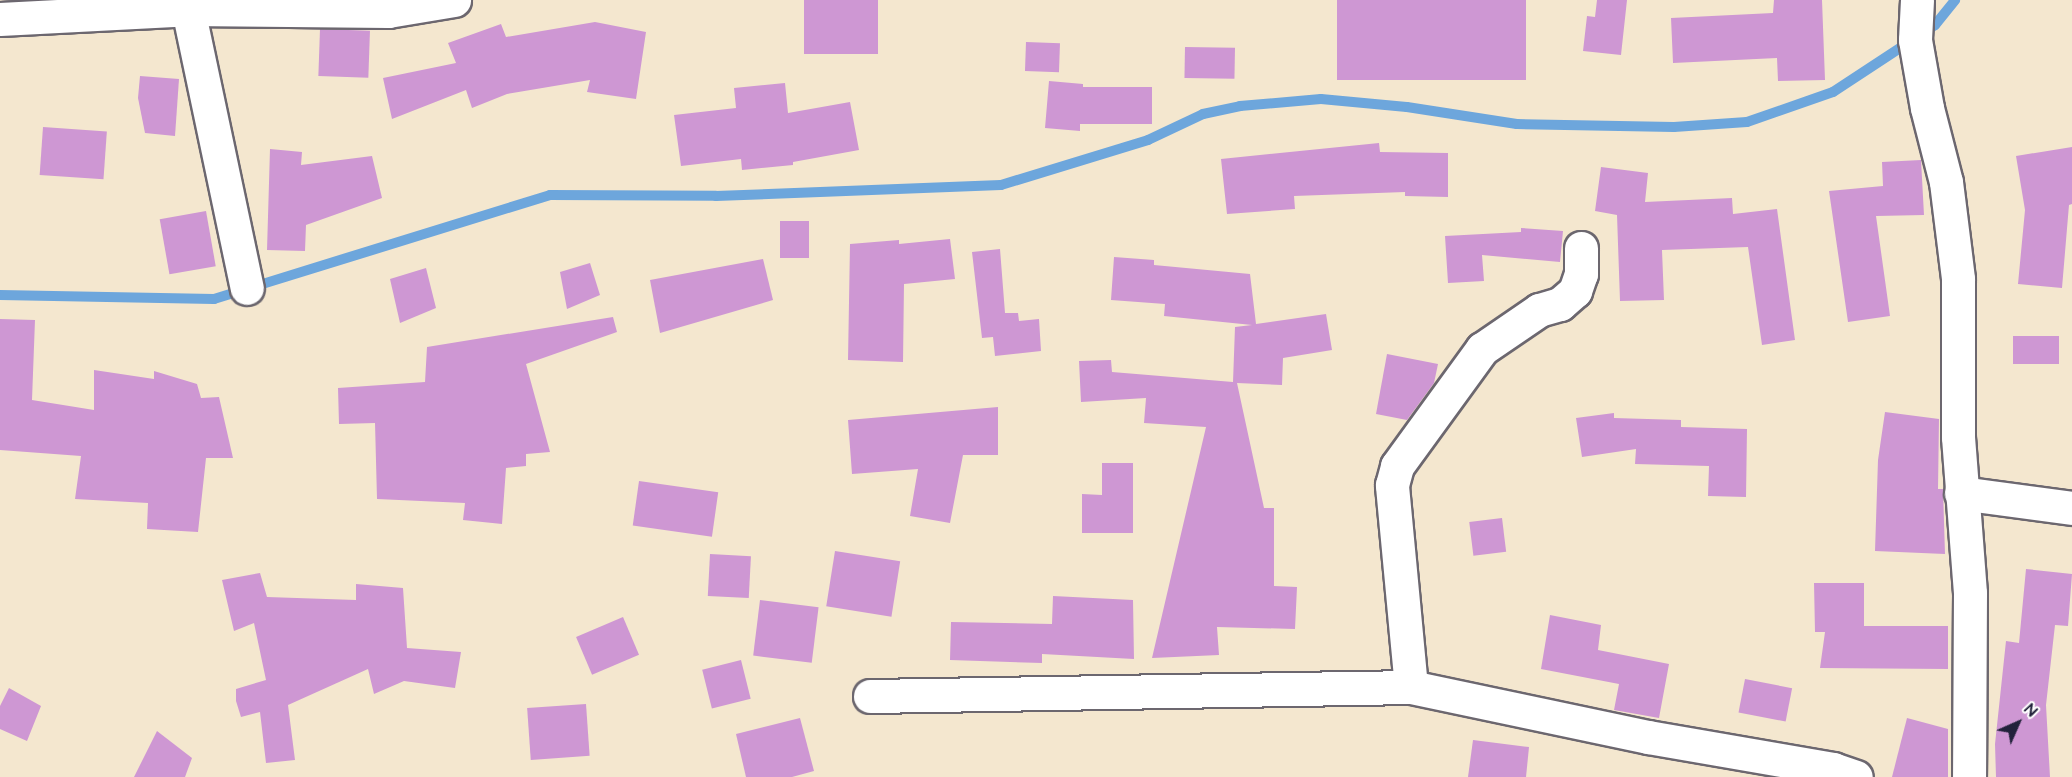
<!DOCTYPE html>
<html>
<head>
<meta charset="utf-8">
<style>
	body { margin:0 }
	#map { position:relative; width:2072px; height:777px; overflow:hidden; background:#f4e7cf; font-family:"Architects Daughter",sans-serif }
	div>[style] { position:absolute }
	.stream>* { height:10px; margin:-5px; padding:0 5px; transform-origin:5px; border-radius:5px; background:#6da6dc }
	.building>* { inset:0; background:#ce97d3; transform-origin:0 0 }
	.roads { filter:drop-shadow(2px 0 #6c676f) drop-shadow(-2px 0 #6c676f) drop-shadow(0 2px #6c676f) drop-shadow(0 -2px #6c676f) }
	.street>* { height:33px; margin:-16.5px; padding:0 16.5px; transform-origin:16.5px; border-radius:16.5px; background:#fff }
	span { translate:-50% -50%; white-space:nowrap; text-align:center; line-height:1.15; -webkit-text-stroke:5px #fff; paint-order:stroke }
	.north { position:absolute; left:1988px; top:693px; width:60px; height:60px; -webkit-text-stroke:4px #fff; paint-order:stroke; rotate:45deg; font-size:16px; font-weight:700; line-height:24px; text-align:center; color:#22223b }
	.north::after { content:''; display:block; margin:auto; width:21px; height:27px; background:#22223b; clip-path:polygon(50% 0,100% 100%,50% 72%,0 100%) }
</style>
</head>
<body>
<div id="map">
	<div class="stream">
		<div style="left:0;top:295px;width:214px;rotate:1.1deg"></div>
		<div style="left:214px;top:299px;width:352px;rotate:-17.2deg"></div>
		<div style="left:550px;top:195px;width:166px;rotate:0.3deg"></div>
		<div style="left:716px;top:196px;width:285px;rotate:-2.2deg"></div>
		<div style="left:1001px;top:185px;width:154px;rotate:-17deg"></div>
		<div style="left:1148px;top:140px;width:61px;rotate:-25.3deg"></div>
		<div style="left:1203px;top:114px;width:38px;rotate:-12deg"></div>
		<div style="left:1240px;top:106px;width:81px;rotate:-4.9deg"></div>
		<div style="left:1321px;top:99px;width:86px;rotate:5.3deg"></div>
		<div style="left:1407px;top:107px;width:111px;rotate:8.8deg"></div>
		<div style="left:1517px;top:124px;width:157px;rotate:1.1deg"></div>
		<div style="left:1674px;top:127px;width:73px;rotate:-3.9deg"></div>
		<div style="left:1747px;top:122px;width:91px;rotate:-19.2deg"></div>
		<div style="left:1833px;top:92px;width:122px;rotate:-33.3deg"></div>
		<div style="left:1935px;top:25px;width:32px;rotate:-51deg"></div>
	</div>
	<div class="building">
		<div style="left:804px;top:0;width:74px;height:54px"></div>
		<div style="left:1337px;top:0;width:189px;height:80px"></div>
		<div style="clip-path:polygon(1597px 0,1627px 0,1621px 55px,1583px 51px,1587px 16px,1595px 17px)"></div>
		<div style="clip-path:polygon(1774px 0,1822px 0,1825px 80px,1778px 81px,1777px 58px,1673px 63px,1671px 18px,1773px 13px)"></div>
		<div style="clip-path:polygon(595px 22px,646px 32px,636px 99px,587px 92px,590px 80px,507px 94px,472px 108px,466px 90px,392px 119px,383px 78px,456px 63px,448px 43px,501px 24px,506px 37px)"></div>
		<div style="left:320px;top:29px;width:50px;height:47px;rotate:2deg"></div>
		<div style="left:1026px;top:42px;width:34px;height:29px;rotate:2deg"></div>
		<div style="left:1185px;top:47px;width:50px;height:31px;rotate:1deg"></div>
		<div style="clip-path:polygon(140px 76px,179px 79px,175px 136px,145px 133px,138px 98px)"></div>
		<div style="clip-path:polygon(1049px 81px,1083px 84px,1083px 87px,1152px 87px,1152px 124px,1080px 124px,1080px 131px,1045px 128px)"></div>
		<div style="clip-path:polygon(785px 83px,788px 113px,850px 102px,859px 150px,793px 162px,793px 165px,742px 170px,741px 159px,681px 166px,674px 115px,736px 108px,734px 88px)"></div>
		<div style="left:43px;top:127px;width:64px;height:48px;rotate:4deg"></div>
		<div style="clip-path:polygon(1379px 143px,1380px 152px,1448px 153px,1448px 197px,1405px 196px,1405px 192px,1294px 196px,1295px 209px,1227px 214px,1221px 159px)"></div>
		<div style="clip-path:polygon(2072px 147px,2072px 204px,2069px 205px,2062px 288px,2018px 284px,2025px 210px,2016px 156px)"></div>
		<div style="clip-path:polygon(270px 149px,302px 152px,301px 165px,372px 156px,382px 198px,306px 225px,305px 251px,267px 250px)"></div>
		<div style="clip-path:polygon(1921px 160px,1924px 215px,1876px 216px,1890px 316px,1848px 322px,1829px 191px,1883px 186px,1882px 162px)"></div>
		<div style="clip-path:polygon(1601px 167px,1648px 173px,1645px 202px,1732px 198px,1733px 214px,1777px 209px,1795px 340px,1762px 345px,1748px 247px,1662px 250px,1664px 300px,1620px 301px,1617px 215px,1595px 211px)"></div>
		<div style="left:206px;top:211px;width:56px;height:47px;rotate:80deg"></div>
		<div style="left:780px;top:221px;width:29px;height:37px"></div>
		<div style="clip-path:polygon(1521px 228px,1563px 231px,1560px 262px,1482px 255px,1484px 281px,1448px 283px,1445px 236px,1521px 232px)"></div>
		<div style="clip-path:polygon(950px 239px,955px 279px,904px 284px,903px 362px,848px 360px,850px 244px,899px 240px,899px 244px)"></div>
		<div style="clip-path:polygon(1000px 249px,1005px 313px,1018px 313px,1019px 321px,1039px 319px,1041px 351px,995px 356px,993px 337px,982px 338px,972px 252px)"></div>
		<div style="clip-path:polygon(1114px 257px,1154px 260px,1154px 265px,1250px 274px,1256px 324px,1326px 314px,1332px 350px,1283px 358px,1282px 385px,1237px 383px,1264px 508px,1274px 508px,1274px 586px,1297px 587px,1295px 629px,1217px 627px,1219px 655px,1152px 658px,1206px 427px,1144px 423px,1146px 398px,1081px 402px,1079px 361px,1111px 360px,1112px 372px,1233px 382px,1235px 327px,1252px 325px,1164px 316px,1165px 304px,1111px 300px)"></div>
		<div style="clip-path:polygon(763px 259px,773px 300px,660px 333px,650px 280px)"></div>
		<div style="clip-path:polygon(590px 263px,600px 295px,567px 309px,560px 272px)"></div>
		<div style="clip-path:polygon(426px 268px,436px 308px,400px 323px,390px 279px)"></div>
		<div style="clip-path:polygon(613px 317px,617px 332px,526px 364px,550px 452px,526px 454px,526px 466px,506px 468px,502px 524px,463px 520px,465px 503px,377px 499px,375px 423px,339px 424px,338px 388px,425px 382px,427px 347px)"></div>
		<div style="clip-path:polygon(0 319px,35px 320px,32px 400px,94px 410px,94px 370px,154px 379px,154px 371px,197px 384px,201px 398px,219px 397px,233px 458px,206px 458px,198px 532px,147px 529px,148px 503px,75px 499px,81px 456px,0 450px)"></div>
		<div style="left:2013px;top:336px;width:46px;height:28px"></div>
		<div style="clip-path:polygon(1387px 354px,1438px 364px,1434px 383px,1407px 420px,1376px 414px)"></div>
		<div style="clip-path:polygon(998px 407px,998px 455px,963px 455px,950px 523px,910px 516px,918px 469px,852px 474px,848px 420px)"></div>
		<div style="clip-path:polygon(1885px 412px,1939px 419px,1938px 489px,1943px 489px,1945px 554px,1875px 551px,1878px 460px)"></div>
		<div style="clip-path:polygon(1614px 413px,1614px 418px,1681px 420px,1681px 427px,1747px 429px,1746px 497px,1708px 496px,1709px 466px,1635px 464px,1636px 449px,1582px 457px,1576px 418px)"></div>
		<div style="clip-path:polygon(1102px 463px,1133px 463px,1133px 533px,1082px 533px,1082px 494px,1102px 495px)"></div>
		<div style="left:639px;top:481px;width:80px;height:45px;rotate:8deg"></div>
		<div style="left:1502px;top:518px;width:34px;height:33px;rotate:83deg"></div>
		<div style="left:835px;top:551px;width:66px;height:56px;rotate:9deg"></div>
		<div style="left:710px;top:554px;width:41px;height:42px;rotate:3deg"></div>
		<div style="clip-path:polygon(2026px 569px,2072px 574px,2068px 626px,2055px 625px,2046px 705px,2050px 777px,1996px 777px,1995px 744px,2006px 641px,2019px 643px)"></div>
		<div style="clip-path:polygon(260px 573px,267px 597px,356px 600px,356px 584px,403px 588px,407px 648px,461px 652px,455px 688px,404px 681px,374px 694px,368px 669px,288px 705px,295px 760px,266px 763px,260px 712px,241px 717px,236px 701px,236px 689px,266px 680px,254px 623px,234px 631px,222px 580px)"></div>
		<div style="clip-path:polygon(1814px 583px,1864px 583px,1864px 626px,1948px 626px,1948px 669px,1820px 668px,1825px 632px,1815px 632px)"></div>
		<div style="clip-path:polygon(1053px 596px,1133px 600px,1134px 659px,1042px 654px,1042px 663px,950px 660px,951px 622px,1052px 624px)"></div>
		<div style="left:760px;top:600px;width:59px;height:56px;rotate:7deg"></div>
		<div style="clip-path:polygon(1550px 615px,1601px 625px,1598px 650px,1669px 664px,1659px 718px,1614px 710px,1619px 684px,1541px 669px)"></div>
		<div style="left:623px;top:617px;width:41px;height:51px;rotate:67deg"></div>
		<div style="left:741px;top:660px;width:40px;height:40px;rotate:76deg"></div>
		<div style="left:1745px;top:679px;width:48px;height:34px;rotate:11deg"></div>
		<div style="clip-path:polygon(9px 688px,41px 706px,27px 741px,0 729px,0 706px)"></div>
		<div style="left:586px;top:704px;width:52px;height:59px;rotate:86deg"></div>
		<div style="clip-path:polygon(800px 718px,814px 771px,792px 777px,746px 777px,736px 734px)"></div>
		<div style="clip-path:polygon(1907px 718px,1948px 729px,1948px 777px,1892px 777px)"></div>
		<div style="clip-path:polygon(157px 731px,192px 758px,185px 777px,134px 777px)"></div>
		<div style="clip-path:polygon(1473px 740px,1529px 747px,1526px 777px,1468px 777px)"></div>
	</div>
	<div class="roads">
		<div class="street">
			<div style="left:1917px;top:0;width:40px;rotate:92.9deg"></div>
			<div style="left:1915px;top:40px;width:69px;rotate:80deg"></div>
			<div style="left:1927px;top:108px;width:76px;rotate:75.6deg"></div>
			<div style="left:1946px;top:182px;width:98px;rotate:82.9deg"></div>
			<div style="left:1958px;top:279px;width:158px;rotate:90deg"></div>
			<div style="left:1958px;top:437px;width:156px;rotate:85.6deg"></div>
			<div style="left:1970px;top:593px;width:184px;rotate:90.3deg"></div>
			<div style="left:188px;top:9px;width:285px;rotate:78.1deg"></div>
			<div style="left:0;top:19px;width:188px;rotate:-3deg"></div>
			<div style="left:188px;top:9px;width:200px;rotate:0.6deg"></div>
			<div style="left:388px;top:11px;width:67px;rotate:-9.5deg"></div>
			<div style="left:1961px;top:493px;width:112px;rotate:7.7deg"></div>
			<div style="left:1411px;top:687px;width:203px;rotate:-95.4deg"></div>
			<div style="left:1392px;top:485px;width:20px;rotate:-75deg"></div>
			<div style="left:1397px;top:466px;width:145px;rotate:-54deg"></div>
			<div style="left:1482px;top:349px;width:69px;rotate:-34.4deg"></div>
			<div style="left:1539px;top:310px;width:22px;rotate:-16deg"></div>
			<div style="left:1560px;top:304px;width:20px;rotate:-41deg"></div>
			<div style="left:1575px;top:291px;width:18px;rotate:-71deg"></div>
			<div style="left:1581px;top:274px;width:26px;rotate:-90deg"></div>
			<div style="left:870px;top:696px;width:541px;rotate:-0.95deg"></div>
			<div style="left:1411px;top:687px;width:242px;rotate:11.9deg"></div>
			<div style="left:1648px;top:737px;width:188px;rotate:9.8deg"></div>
			<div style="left:1833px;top:769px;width:24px;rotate:19deg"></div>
		</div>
	</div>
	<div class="north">N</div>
</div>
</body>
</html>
